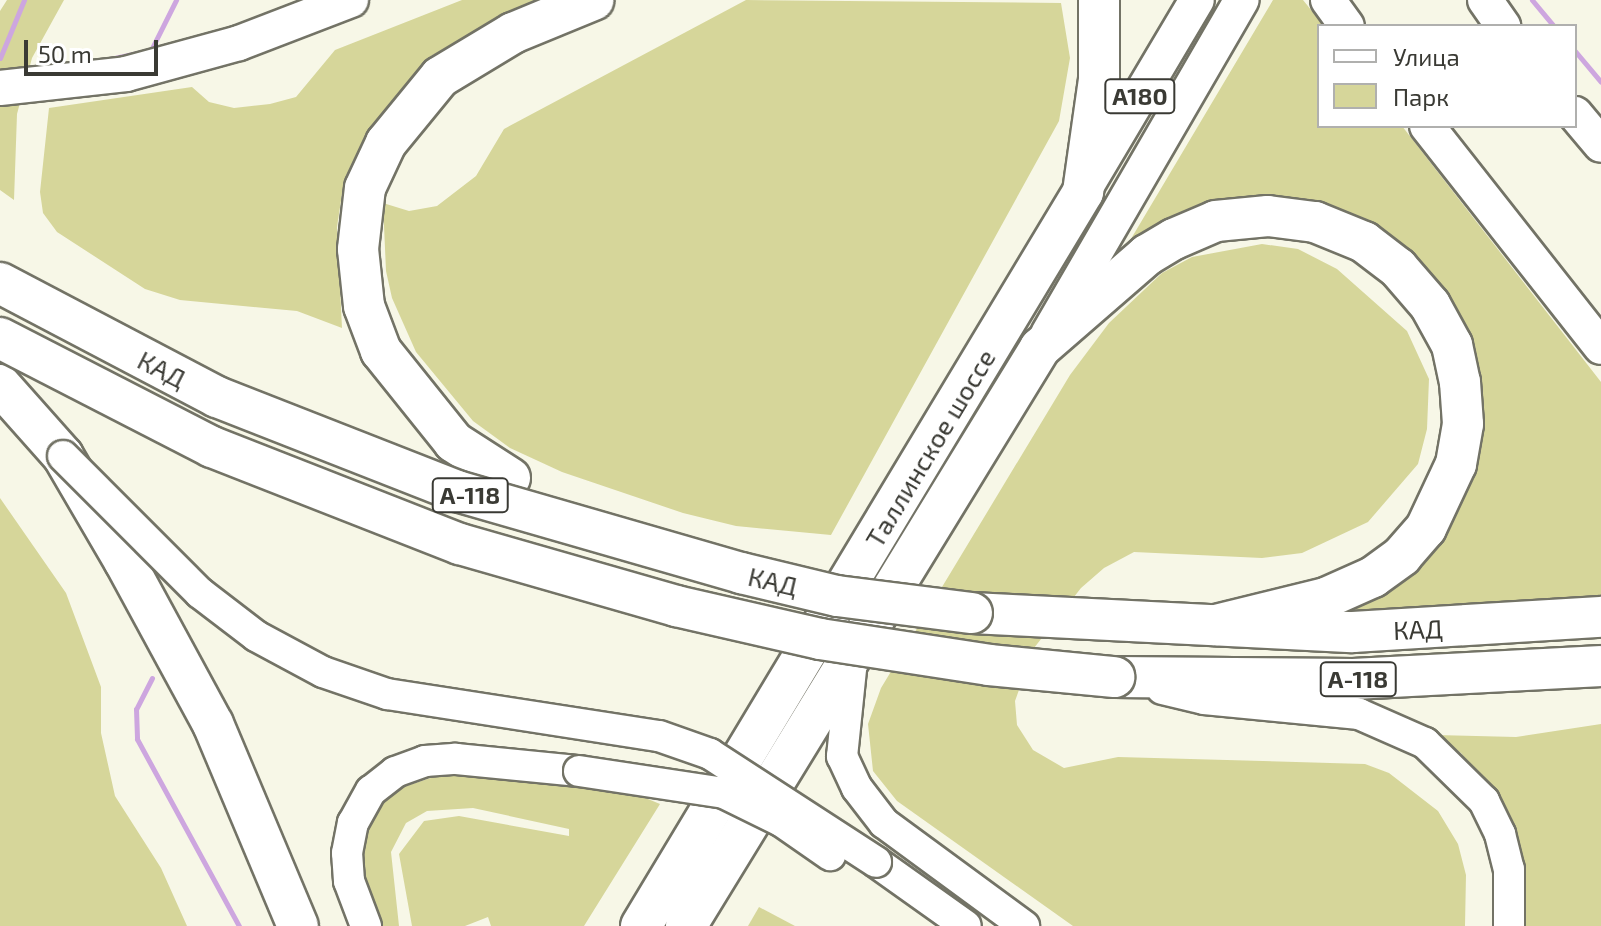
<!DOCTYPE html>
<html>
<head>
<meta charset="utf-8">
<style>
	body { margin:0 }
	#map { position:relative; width:1601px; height:926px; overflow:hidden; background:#f7f7e7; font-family:"Exo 2",sans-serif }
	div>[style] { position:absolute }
	.green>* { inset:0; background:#d6d69a }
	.stream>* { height:5px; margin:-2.5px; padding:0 2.5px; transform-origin:2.5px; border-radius:2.5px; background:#cda6df }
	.roads { filter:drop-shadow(2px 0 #737366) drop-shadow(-2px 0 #737366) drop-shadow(0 2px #737366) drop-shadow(0 -2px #737366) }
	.secondary>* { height:30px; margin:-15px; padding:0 15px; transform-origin:15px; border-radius:15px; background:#fff }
	.primary>* { height:34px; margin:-17px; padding:0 17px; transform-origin:17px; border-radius:17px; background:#fff }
	.highway>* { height:40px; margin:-20px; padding:0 20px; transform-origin:20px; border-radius:20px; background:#fff }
	.bridges { filter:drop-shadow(2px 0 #737366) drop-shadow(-2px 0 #737366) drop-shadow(0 2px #737366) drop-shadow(0 -2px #737366) }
	.secondary-bridge>* { height:30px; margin:-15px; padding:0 15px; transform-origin:15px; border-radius:15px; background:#fff }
	.highway-bridge>* { height:40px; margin:-20px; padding:0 20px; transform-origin:20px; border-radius:20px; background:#fff }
	span { translate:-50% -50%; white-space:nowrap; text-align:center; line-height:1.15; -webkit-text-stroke:7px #fff; paint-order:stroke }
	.shield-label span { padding:2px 6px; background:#fff; border:2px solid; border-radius:6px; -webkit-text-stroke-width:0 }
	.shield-label { font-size:24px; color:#3a3a34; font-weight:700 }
	.street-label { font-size:26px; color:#3a3a34 }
	.legend { position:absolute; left:1317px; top:24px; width:260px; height:104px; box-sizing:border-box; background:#fff; border:2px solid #b0b0ae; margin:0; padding:10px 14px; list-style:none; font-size:24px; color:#3a3a34 }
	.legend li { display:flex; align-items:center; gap:16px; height:40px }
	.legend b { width:40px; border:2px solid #b0b0ae }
	.scale { position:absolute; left:24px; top:40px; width:134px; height:36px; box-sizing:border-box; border:4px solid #3a3a34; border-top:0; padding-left:10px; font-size:24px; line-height:28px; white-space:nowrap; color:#3a3a34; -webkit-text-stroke:6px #fff; paint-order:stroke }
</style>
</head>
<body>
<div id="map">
	<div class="green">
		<div style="clip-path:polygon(7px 0,64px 0,32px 58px,17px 114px,14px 200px,0 190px,0 11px)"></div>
		<div style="clip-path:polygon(462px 0,538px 0,431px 56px,364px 138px,342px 194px,337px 227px,342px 328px,297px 311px,180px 300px,145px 289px,57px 232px,43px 213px,40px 192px,49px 108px,192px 87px,209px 102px,234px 108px,270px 104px,296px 97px,335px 50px)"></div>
		<div style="clip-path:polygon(746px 0,1061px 3px,1070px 58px,1059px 121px,831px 535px,736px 526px,683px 513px,562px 472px,510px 448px,473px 421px,416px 352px,392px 298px,386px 271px,383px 203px,409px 211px,437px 206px,476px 176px,504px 129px)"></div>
		<div style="clip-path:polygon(1273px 0,1303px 0,1324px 26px,1319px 26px,1319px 126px,1402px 126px,1601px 382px,1601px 604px,1322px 618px,1385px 583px,1473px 385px,1338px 218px,1119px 259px)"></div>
		<div style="clip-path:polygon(1262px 244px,1298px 249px,1337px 269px,1407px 331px,1429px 379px,1427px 429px,1418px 464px,1368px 522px,1302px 553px,1262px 558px,1134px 552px,1104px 568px,1081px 588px,1034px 648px,1015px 701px,1017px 725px,1033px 750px,1064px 768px,1118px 757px,1365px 764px,1389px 773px,1438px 811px,1458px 844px,1466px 875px,1465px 926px,1073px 926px,897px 801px,873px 771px,868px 724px,881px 688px,1070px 375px,1109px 323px,1162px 273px,1192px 257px)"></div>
		<div style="clip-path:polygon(0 498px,66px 593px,101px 687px,101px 733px,115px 796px,161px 868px,187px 926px,0 926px)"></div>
		<div style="clip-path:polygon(1601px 724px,1601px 926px,1522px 926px,1497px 801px,1461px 753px,1436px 735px,1516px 737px)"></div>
		<div style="clip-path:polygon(446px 773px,631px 792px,660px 804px,584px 926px,491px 926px,488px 917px,465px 926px,412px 926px,399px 854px,424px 821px,459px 816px,569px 836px,569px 829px,473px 808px,427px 811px,406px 823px,391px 852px,399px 926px,377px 926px,362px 892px,359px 851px,364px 831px,378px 807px,397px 789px)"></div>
		<div style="clip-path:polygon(759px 907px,795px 926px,748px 926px)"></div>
	</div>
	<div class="stream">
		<div style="left:1532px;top:0;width:34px;rotate:50deg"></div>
		<div style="left:1575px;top:51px;width:40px;rotate:50deg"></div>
		<div style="left:0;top:58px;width:63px;rotate:-67.5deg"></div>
		<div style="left:110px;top:59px;width:42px;rotate:-12.4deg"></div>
		<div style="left:151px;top:50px;width:56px;rotate:-63.4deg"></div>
		<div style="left:152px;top:678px;width:35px;rotate:117deg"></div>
		<div style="left:136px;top:709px;width:30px;rotate:88deg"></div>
		<div style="left:137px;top:739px;width:213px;rotate:61.4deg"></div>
	</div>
	<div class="roads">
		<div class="secondary">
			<div style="left:852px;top:660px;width:97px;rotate:95.9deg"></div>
			<div style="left:842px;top:756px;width:35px;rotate:65deg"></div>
			<div style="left:857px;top:788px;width:44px;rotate:52.4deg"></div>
			<div style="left:884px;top:823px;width:174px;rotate:36.3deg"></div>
			<div style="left:1162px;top:689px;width:43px;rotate:13.4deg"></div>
			<div style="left:1204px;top:699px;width:156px;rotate:5.5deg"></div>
			<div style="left:1359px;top:714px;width:72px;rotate:23.7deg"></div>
			<div style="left:1425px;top:743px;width:83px;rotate:44.5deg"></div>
			<div style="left:1484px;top:801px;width:37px;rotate:64deg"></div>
			<div style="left:1500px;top:834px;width:36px;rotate:76deg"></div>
			<div style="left:1509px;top:869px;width:57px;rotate:90deg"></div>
			<div style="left:876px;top:862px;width:110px;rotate:35.4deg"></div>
			<div style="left:366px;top:926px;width:48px;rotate:-110.7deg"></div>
			<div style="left:349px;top:881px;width:28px;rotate:-94deg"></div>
			<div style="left:347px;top:853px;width:31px;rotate:-79deg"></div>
			<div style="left:353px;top:823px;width:37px;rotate:-61deg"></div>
			<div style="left:371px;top:791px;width:31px;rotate:-38deg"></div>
			<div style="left:395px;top:772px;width:32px;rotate:-20deg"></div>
			<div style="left:425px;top:761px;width:31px;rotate:-4deg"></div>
			<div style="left:456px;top:759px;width:124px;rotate:5.6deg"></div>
		</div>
		<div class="primary">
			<div style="left:1328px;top:0;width:32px;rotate:54deg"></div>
			<div style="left:1485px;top:0;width:32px;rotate:55deg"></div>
			<div style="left:0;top:88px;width:127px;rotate:-6.3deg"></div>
			<div style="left:126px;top:74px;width:117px;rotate:-15.3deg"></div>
			<div style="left:239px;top:43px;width:120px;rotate:-21deg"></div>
			<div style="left:1575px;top:114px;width:40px;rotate:50deg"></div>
			<div style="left:1427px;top:126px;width:281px;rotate:51.8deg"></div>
			<div style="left:1087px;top:185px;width:215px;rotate:-59.3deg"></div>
			<div style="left:1048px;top:334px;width:386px;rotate:-59.9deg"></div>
		</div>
		<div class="highway">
			<div style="left:0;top:385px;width:95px;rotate:48.4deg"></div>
			<div style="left:63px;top:456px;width:123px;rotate:59.7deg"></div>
			<div style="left:125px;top:562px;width:184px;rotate:61.5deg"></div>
			<div style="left:213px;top:724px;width:219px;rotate:67.2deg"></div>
			<div style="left:510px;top:478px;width:67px;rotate:-147.3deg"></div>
			<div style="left:454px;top:442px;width:117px;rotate:-128.7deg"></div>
			<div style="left:381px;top:351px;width:48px;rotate:-110.7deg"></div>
			<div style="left:364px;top:306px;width:57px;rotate:-96deg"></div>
			<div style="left:358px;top:249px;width:61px;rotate:-83.5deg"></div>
			<div style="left:365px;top:188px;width:50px;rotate:-65deg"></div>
			<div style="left:386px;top:143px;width:85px;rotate:-50.7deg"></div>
			<div style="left:440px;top:77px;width:85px;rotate:-31.1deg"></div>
			<div style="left:513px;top:33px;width:87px;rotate:-22.4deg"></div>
			<div style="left:972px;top:613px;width:381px;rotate:2.9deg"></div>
			<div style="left:1353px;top:632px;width:248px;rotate:-3.5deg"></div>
			<div style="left:1114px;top:677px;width:240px;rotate:0.5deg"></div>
			<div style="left:1354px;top:679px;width:247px;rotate:-3deg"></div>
			<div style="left:641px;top:926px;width:857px;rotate:-58.94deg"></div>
			<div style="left:1083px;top:192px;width:114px;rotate:-81.9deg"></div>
			<div style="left:1099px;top:79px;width:79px;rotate:-90deg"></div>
			<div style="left:686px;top:926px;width:678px;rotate:-58.51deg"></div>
			<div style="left:1040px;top:348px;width:142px;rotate:-41deg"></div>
			<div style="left:1147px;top:255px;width:31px;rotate:-31deg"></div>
			<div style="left:1174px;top:239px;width:46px;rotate:-23.2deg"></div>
			<div style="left:1216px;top:221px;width:52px;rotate:-5.5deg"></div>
			<div style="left:1268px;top:216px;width:47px;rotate:7.3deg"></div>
			<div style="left:1315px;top:222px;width:53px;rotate:22.2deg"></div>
			<div style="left:1364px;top:242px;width:43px;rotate:37.4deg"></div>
			<div style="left:1398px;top:268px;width:49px;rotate:49.1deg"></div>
			<div style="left:1430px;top:305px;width:46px;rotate:61.2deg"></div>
			<div style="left:1452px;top:345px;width:38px;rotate:78deg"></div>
			<div style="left:1460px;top:382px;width:42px;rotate:85.9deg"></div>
			<div style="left:1463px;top:424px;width:41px;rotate:99.9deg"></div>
			<div style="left:1456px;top:464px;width:71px;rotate:115.1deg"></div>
			<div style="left:1426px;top:528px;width:37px;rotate:131deg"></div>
			<div style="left:1402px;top:556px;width:36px;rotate:144deg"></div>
			<div style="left:1373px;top:577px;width:51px;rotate:155.9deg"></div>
			<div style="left:1326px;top:598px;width:113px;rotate:166.2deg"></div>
		</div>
	</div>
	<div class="bridges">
		<div class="secondary-bridge">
			<div style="left:63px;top:456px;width:194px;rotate:45deg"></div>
			<div style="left:200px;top:593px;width:71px;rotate:37.5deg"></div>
			<div style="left:256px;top:636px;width:76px;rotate:28.2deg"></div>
			<div style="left:323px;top:672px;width:68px;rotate:19deg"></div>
			<div style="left:387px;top:694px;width:275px;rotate:8.8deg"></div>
			<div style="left:659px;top:736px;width:54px;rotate:19.4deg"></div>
			<div style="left:710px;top:754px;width:198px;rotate:33deg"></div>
			<div style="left:579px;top:771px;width:147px;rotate:8.6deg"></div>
			<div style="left:724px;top:793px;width:64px;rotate:26.2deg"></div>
			<div style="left:781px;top:821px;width:60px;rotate:34.8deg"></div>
		</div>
		<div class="highway-bridge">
			<div style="left:0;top:283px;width:245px;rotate:27.7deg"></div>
			<div style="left:217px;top:397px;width:258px;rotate:21.4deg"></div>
			<div style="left:457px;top:491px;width:296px;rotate:16.1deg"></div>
			<div style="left:741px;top:573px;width:99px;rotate:13.5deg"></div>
			<div style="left:837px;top:596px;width:136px;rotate:7.2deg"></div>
			<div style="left:0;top:338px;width:238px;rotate:27.2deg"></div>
			<div style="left:212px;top:447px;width:266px;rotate:21.4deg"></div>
			<div style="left:460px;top:544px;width:225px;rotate:16deg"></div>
			<div style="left:676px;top:606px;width:148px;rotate:12.9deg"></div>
			<div style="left:820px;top:639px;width:171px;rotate:8.7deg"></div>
			<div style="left:989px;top:665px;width:126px;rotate:5.5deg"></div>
		</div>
	</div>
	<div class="shield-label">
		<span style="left:1140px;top:96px">A180</span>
		<span style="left:470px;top:495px">А-118</span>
		<span style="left:1358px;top:679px">А-118</span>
	</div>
	<div class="street-label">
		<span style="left:162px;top:369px;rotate:27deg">КАД</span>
		<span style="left:930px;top:448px;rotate:-59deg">Таллинское шоссе</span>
		<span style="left:773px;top:581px;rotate:13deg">КАД</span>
		<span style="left:1418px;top:629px;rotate:-2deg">КАД</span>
	</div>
	<ul class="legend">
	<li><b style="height:10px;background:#fff"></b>Улица</li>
	<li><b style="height:22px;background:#d6d69a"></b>Парк</li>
	</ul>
	<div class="scale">50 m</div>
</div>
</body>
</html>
